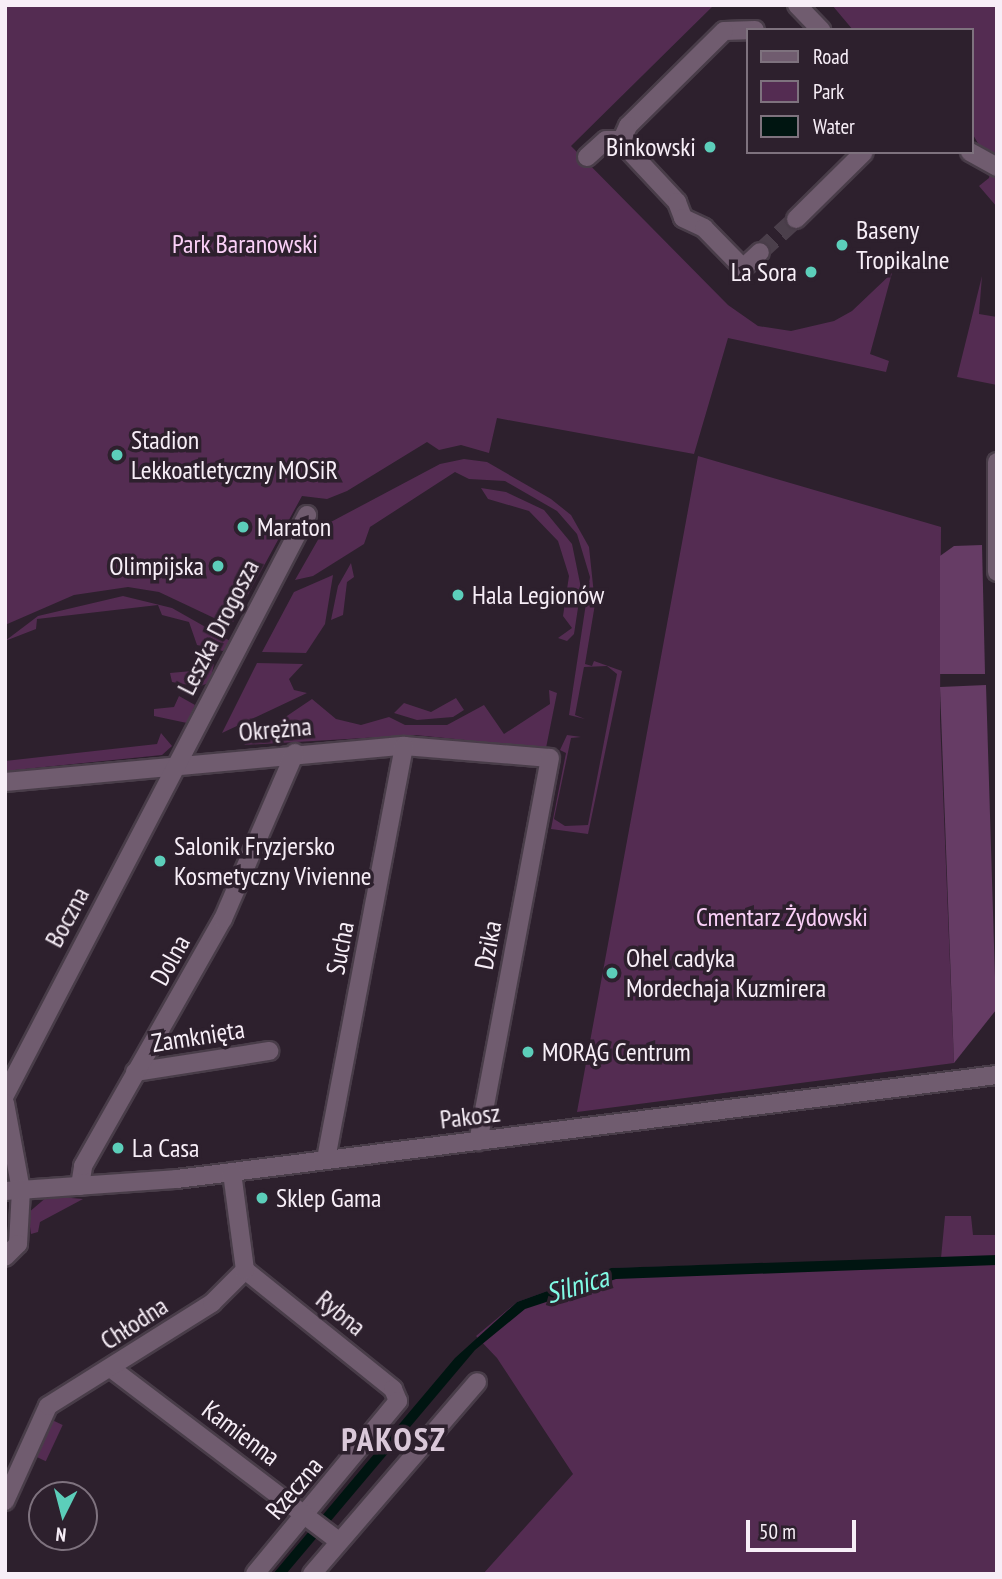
<!DOCTYPE html>
<html>
<head>
<meta charset="utf-8">
<style>
	body { margin:0 }
	#map { position:relative; width:1002px; height:1579px; overflow:hidden; background:#2d202d; font-family:"PT Sans Narrow",sans-serif }
	div>[style] { position:absolute }
	.green>* { inset:0; background:#542c52; transform-origin:0 0 }
	.forest>* { inset:0; background:#663c65 }
	.water>* { inset:0; background:#001511 }
	.minor-tunnel>* { height:18px; margin-top:-9px; transform-origin:0; background:repeating-linear-gradient(90deg,#4b3f4b 0 18px,transparent 0 27px) }
	.roads { filter:drop-shadow(2px 0 #493d49) drop-shadow(-2px 0 #493d49) drop-shadow(0 2px #493d49) drop-shadow(0 -2px #493d49) }
	.minor>* { height:18px; margin:-9px; padding:0 9px; transform-origin:9px; border-radius:9px; background:#705c6f }
	.dots>* { width:19px; height:19px; translate:-50% -50%; box-sizing:border-box; border:4px solid #2d202d; border-radius:50% }
	span { translate:-50% -50%; white-space:nowrap; text-align:center; line-height:1.15; -webkit-text-stroke:7px #2d202d; paint-order:stroke }
	.poi-label { font-size:26px; color:#f7eef7 }
	.right { translate:-100% -50%; text-align:right }
	.left { translate:0 -50%; text-align:left }
	.park-label { font-size:26px; color:#fad0f7 }
	.street-label { font-size:26px; color:#f7eef7 }
	.water-label { font-size:28px; color:#80fae4; font-style:italic }
	.district-label { font-size:33px; color:#dac8d9; font-weight:700; letter-spacing:2px }
	.frame { position:absolute; inset:0; border:7px solid #f7eef7; pointer-events:none }
	.legend { position:absolute; left:746px; top:28px; width:228px; height:126px; box-sizing:border-box; background:#2d202d; border:2px solid #7e727e; margin:0; padding:9px 12px; list-style:none; font-size:21px; color:#f7eef7 }
	.legend li { display:flex; align-items:center; gap:14px; height:35px }
	.legend b { width:35px; border:2px solid #7e727e }
	.north { position:absolute; left:28px; top:1481px; width:70px; height:70px; box-sizing:border-box; background:#2d202d; border:2px solid #7e727e; border-radius:50%; rotate:186deg; font-size:19px; font-weight:700; line-height:28px; text-align:center; color:#f7eef7 }
	.north::after { content:''; display:block; margin:auto; width:24px; height:32px; background:#5cceba; clip-path:polygon(50% 0,100% 100%,50% 72%,0 100%) }
	.scale { position:absolute; left:746px; top:1520px; width:110px; height:32px; box-sizing:border-box; border:4px solid #f7eef7; border-top:0; padding-left:9px; font-size:21px; line-height:24px; white-space:nowrap; color:#f7eef7; -webkit-text-stroke:5px #2d202d; paint-order:stroke }
</style>
</head>
<body>
<div id="map">
	<div class="green">
		<div style="clip-path:polygon(5px 5px,714px 5px,571px 146px,728px 305px,758px 326px,791px 331px,834px 321px,852px 311px,892px 273px,870px 354px,889px 361px,886px 372px,728px 338px,694px 454px,497px 418px,489px 453px,461px 445px,439px 450px,427px 442px,347px 491px,327px 499px,302px 496px,231px 626px,159px 592px,128px 587px,74px 595px,5px 625px)"></div>
		<div style="clip-path:polygon(832px 5px,997px 5px,997px 207px,979px 186px,989px 178px,991px 166px,972px 133px,972px 30px,853px 30px)"></div>
		<div style="clip-path:polygon(982px 276px,979px 314px,997px 317px,997px 385px,957px 377px)"></div>
		<div style="clip-path:polygon(698px 456px,941px 527px,940px 718px,954px 1063px,577px 1112px)"></div>
		<div style="clip-path:polygon(464px 459px,487px 462px,551px 499px,571px 515px,589px 547px,595px 604px,585px 664px,592px 666px,594px 661px,622px 671px,588px 834px,551px 829px,566px 753px,560px 750px,567px 735px,581px 737px,571px 738px,554px 819px,565px 826px,588px 825px,617px 674px,607px 666px,584px 667px,575px 715px,585px 719px,569px 715px,590px 577px,577px 534px,557px 511px,505px 481px,469px 479px,455px 472px,370px 527px,364px 544px,313px 576px,295px 580px,327px 524px,440px 464px)"></div>
		<div style="clip-path:polygon(481px 488px,506px 492px,544px 510px,572px 544px,581px 588px,574px 634px,567px 641px,558px 638px,572px 628px,563px 616px,569px 576px,558px 541px,529px 511px,488px 499px)"></div>
		<div style="clip-path:polygon(351px 563px,354px 577px,347px 582px,343px 615px,331px 620px,338px 586px)"></div>
		<div style="clip-path:polygon(333px 575px,325px 624px,306px 653px,262px 652px,294px 592px)"></div>
		<div style="clip-path:polygon(123px 596px,172px 608px,232px 642px,223px 651px,197px 645px,189px 622px,162px 615px,158px 605px,37px 619px,36px 629px,5px 641px,38px 616px)"></div>
		<div style="clip-path:polygon(198px 658px,214px 664px,210px 682px,199px 687px,172px 682px,170px 673px,192px 671px)"></div>
		<div style="clip-path:polygon(257px 663px,303px 664px,289px 679px,294px 690px,307px 693px,222px 733px)"></div>
		<div style="clip-path:polygon(549px 690px,557px 693px,546px 748px,415px 735px,244px 745px,312px 699px,336px 719px,361px 725px,389px 717px,405px 725px,447px 725px,484px 705px,504px 734px,550px 704px)"></div>
		<div style="clip-path:polygon(179px 696px,195px 705px,187px 723px,154px 716px,154px 709px,174px 707px)"></div>
		<div style="clip-path:polygon(456px 698px,464px 710px,453px 717px,417px 720px,394px 713px,404px 703px,431px 712px)"></div>
		<div style="clip-path:polygon(161px 733px,172px 746px,162px 755px,5px 771px,5px 761px,157px 744px)"></div>
		<div style="clip-path:polygon(48px 1196px,83px 1199px,40px 1222px,38px 1232px,31px 1234px,28px 1213px)"></div>
		<div style="clip-path:polygon(945px 1216px,971px 1216px,973px 1235px,997px 1235px,997px 1574px,483px 1574px,573px 1474px,497px 1358px,476px 1336px,517px 1302px,611px 1268px,941px 1258px)"></div>
		<div style="left:50px;top:1419px;width:14px;height:40px;rotate:25deg"></div>
	</div>
	<div class="forest">
		<div style="clip-path:polygon(982px 545px,985px 674px,940px 674px,940px 556px,954px 546px)"></div>
		<div style="clip-path:polygon(986px 685px,996px 1010px,954px 1063px,940px 687px)"></div>
	</div>
	<div class="water">
		<div style="clip-path:polygon(997px 1255px,997px 1265px,616px 1279px,525px 1309px,475px 1350px,286px 1574px,273px 1574px,455px 1358px,517px 1302px,611px 1268px)"></div>
	</div>
	<div class="minor-tunnel">
		<div style="left:760px;top:252px;width:49px;rotate:-42.5deg"></div>
	</div>
	<div class="roads">
		<div class="minor">
			<div style="left:797px;top:5px;width:35px;rotate:46deg"></div>
			<div style="left:755px;top:30px;width:31px;rotate:178deg"></div>
			<div style="left:724px;top:31px;width:135px;rotate:135.3deg"></div>
			<div style="left:628px;top:126px;width:17px;rotate:114deg"></div>
			<div style="left:621px;top:142px;width:82px;rotate:47deg"></div>
			<div style="left:677px;top:202px;width:17px;rotate:69deg"></div>
			<div style="left:683px;top:218px;width:23px;rotate:25deg"></div>
			<div style="left:704px;top:228px;width:56px;rotate:45.7deg"></div>
			<div style="left:743px;top:268px;width:23px;rotate:-43deg"></div>
			<div style="left:970px;top:152px;width:31px;rotate:29deg"></div>
			<div style="left:587px;top:157px;width:25px;rotate:-42deg"></div>
			<div style="left:606px;top:140px;width:15px"></div>
			<div style="left:796px;top:219px;width:95px;rotate:-44.6deg"></div>
			<div style="left:997px;top:462px;width:110px;rotate:90deg"></div>
			<div style="left:5px;top:782px;width:401px;rotate:-5.2deg"></div>
			<div style="left:404px;top:746px;width:146px;rotate:4.7deg"></div>
			<div style="left:550px;top:758px;width:390px;rotate:100.6deg"></div>
			<div style="left:135px;top:1072px;width:136px;rotate:-8.9deg"></div>
			<div style="left:5px;top:1095px;width:654px;rotate:-62.49deg"></div>
			<div style="left:5px;top:1103px;width:88px;rotate:79.6deg"></div>
			<div style="left:21px;top:1190px;width:54px;rotate:93.2deg"></div>
			<div style="left:18px;top:1244px;width:18px;rotate:135deg"></div>
			<div style="left:326px;top:1159px;width:420px;rotate:-79.3deg"></div>
			<div style="left:80px;top:1186px;width:20px;rotate:-81deg"></div>
			<div style="left:83px;top:1166px;width:284px;rotate:-60.5deg"></div>
			<div style="left:223px;top:919px;width:181px;rotate:-66.6deg"></div>
			<div style="left:5px;top:1191px;width:172px;rotate:-4deg"></div>
			<div style="left:177px;top:1179px;width:827px;rotate:-7.23deg"></div>
			<div style="left:245px;top:1270px;width:190px;rotate:38.8deg"></div>
			<div style="left:393px;top:1389px;width:13px;rotate:67deg"></div>
			<div style="left:398px;top:1401px;width:224px;rotate:129.6deg"></div>
			<div style="left:112px;top:1369px;width:283px;rotate:37.2deg"></div>
			<div style="left:5px;top:1501px;width:104px;rotate:-65.6deg"></div>
			<div style="left:48px;top:1406px;width:194px;rotate:-32.1deg"></div>
			<div style="left:212px;top:1303px;width:47px;rotate:-45deg"></div>
			<div style="left:245px;top:1270px;width:99px;rotate:-97.6deg"></div>
			<div style="left:312px;top:1574px;width:253px;rotate:-49.3deg"></div>
		</div>
	</div>
	<div class="dots">
		<div style="left:710px;top:147px;background:#5cceba"></div>
		<div style="left:842px;top:245px;background:#5cceba"></div>
		<div style="left:811px;top:272px;background:#5cceba"></div>
		<div style="left:117px;top:455px;background:#5cceba"></div>
		<div style="left:243px;top:527px;background:#5cceba"></div>
		<div style="left:218px;top:566px;background:#5cceba"></div>
		<div style="left:458px;top:595px;background:#5cceba"></div>
		<div style="left:160px;top:861px;background:#5cceba"></div>
		<div style="left:612px;top:973px;background:#5cceba"></div>
		<div style="left:528px;top:1052px;background:#5cceba"></div>
		<div style="left:118px;top:1148px;background:#5cceba"></div>
		<div style="left:262px;top:1198px;background:#5cceba"></div>
	</div>
	<div class="poi-label">
		<span class="right" style="left:696px;top:147px">Binkowski</span>
		<span class="left" style="left:856px;top:245px">Baseny<br>Tropikalne</span>
		<span class="right" style="left:797px;top:272px">La Sora</span>
		<span class="left" style="left:131px;top:455px">Stadion<br>Lekkoatletyczny MOSiR</span>
		<span class="left" style="left:257px;top:527px">Maraton</span>
		<span class="right" style="left:204px;top:566px">Olimpijska</span>
		<span class="left" style="left:472px;top:595px">Hala Legionów</span>
		<span class="left" style="left:174px;top:861px">Salonik Fryzjersko<br>Kosmetyczny Vivienne</span>
		<span class="left" style="left:626px;top:973px">Ohel cadyka<br>Mordechaja Kuzmirera</span>
		<span class="left" style="left:542px;top:1052px">MORĄG Centrum</span>
		<span class="left" style="left:132px;top:1148px">La Casa</span>
		<span class="left" style="left:276px;top:1198px">Sklep Gama</span>
	</div>
	<div class="park-label">
		<span style="left:245px;top:244px">Park Baranowski</span>
		<span style="left:782px;top:917px">Cmentarz Żydowski</span>
	</div>
	<div class="street-label">
		<span style="left:218px;top:627px;rotate:-63deg">Leszka Drogosza</span>
		<span style="left:275px;top:729px;rotate:-5deg">Okrężna</span>
		<span style="left:67px;top:917px;rotate:-62deg">Boczna</span>
		<span style="left:488px;top:945px;rotate:-79deg">Dzika</span>
		<span style="left:340px;top:948px;rotate:-79deg">Sucha</span>
		<span style="left:170px;top:960px;rotate:-61deg">Dolna</span>
		<span style="left:198px;top:1036px;rotate:-9deg">Zamknięta</span>
		<span style="left:470px;top:1116px;rotate:-7deg">Pakosz</span>
		<span style="left:341px;top:1313px;rotate:39deg">Rybna</span>
		<span style="left:134px;top:1323px;rotate:-33deg">Chłodna</span>
		<span style="left:241px;top:1433px;rotate:37deg">Kamienna</span>
		<span style="left:294px;top:1488px;rotate:-50deg">Rzeczna</span>
	</div>
	<div class="water-label">
		<span style="left:577px;top:1285px;rotate:-17deg">Silnica</span>
	</div>
	<div class="district-label">
		<span style="left:394px;top:1439px">PAKOSZ</span>
	</div>
	<div class="frame"></div>
	<ul class="legend">
	<li><b style="height:9px;background:#705c6f"></b>Road</li>
	<li><b style="height:19px;background:#542c52"></b>Park</li>
	<li><b style="height:19px;background:#001511"></b>Water</li>
	</ul>
	<div class="north">N</div>
	<div class="scale">50 m</div>
</div>
</body>
</html>
